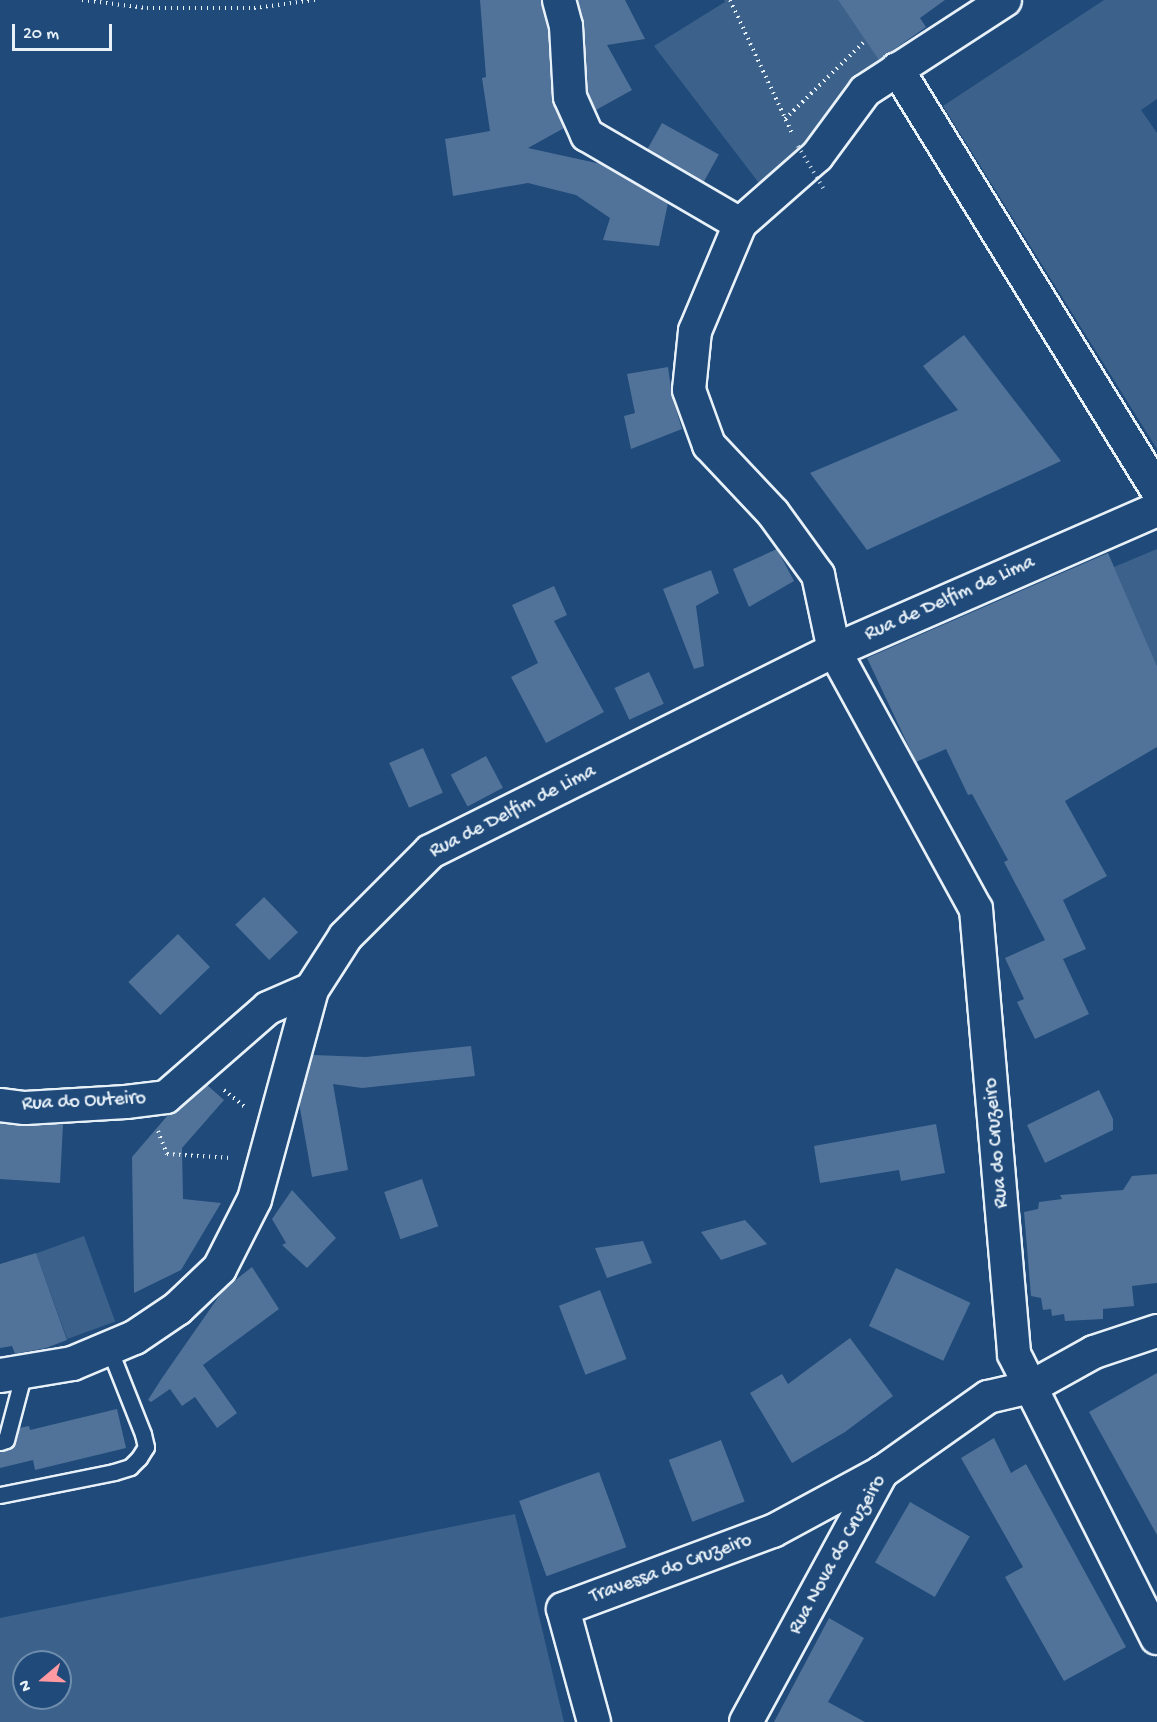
<!DOCTYPE html>
<html>
<head>
<meta charset="utf-8">
<style>
	body { margin:0 }
	#map { position:relative; width:1157px; height:1722px; overflow:hidden; background:#1f4a7a; font-family:"Gochi Hand",sans-serif }
	div>[style] { position:absolute }
	.green>* { inset:0; background:#3c628c; transform-origin:0 0 }
	.building>* { inset:0; background:#517399; transform-origin:0 0 }
	.path>* { height:4px; margin-top:-2px; transform-origin:0; background:repeating-linear-gradient(90deg,#e8f1f8 0 1.5px,transparent 0 6px) }
	.roads { filter:drop-shadow(2px 0 #e8f1f8) drop-shadow(-2px 0 #e8f1f8) drop-shadow(0 2px #e8f1f8) drop-shadow(0 -2px #e8f1f8) }
	.service>* { height:15px; margin:-7.5px; padding:0 7.5px; transform-origin:7.5px; border-radius:7.5px; background:#1f4a7a }
	.minor>* { height:32px; margin:-16px; padding:0 16px; transform-origin:16px; border-radius:16px; background:#1f4a7a }
	.secondary>* { height:33px; margin:-16.5px; padding:0 16.5px; transform-origin:16.5px; border-radius:16.5px; background:#1f4a7a }
	.path-bridge>* { height:4px; margin-top:-2px; transform-origin:0; background:repeating-linear-gradient(90deg,#e8f1f8 0 1.5px,transparent 0 6px) }
	span { translate:-50% -50%; white-space:nowrap; text-align:center; line-height:1.15; -webkit-text-stroke:6px #1f4a7a; paint-order:stroke }
	.street-label { font-size:20px; color:#e8f1f8 }
	.north { position:absolute; left:12px; top:1650px; width:60px; height:60px; box-sizing:border-box; background:#1f4a7a; border:2px solid #6f8dac; border-radius:50%; rotate:251deg; font-size:16px; font-weight:700; line-height:24px; text-align:center; color:#e8f1f8 }
	.north::after { content:''; display:block; margin:auto; width:21px; height:27px; background:#ff9aa2; clip-path:polygon(50% 0,100% 100%,50% 72%,0 100%) }
	.scale { position:absolute; left:12px; top:24px; width:100px; height:27px; box-sizing:border-box; border:3px solid #e8f1f8; border-top:0; padding-left:8px; font-size:18px; line-height:21px; white-space:nowrap; color:#e8f1f8; -webkit-text-stroke:4px #1f4a7a; paint-order:stroke }
</style>
</head>
<body>
<div id="map">
	<div class="green">
		<div style="clip-path:polygon(724px 0,838px 0,879px 59px,820px 120px,803px 148px,762px 187px,654px 46px,725px 2px)"></div>
		<div style="clip-path:polygon(1104px 0,1157px 0,1157px 99px,1141px 110px,1157px 133px,1157px 449px,943px 106px)"></div>
		<div style="clip-path:polygon(1157px 549px,1157px 666px,1114px 567px)"></div>
		<div style="left:84px;top:1236px;width:91px;height:51px;rotate:70deg"></div>
		<div style="clip-path:polygon(evenodd,515px 1514px,564px 1722px,0 1722px,0 1618px,515px 1514px,24px 1662px,60px 1662px,60px 1698px,24px 1698px,24px 1662px)"></div>
	</div>
	<div class="building">
		<div style="clip-path:polygon(480px 0,542px 0,548px 29px,552px 98px,564px 128px,528px 148px,601px 164px,668px 203px,659px 246px,603px 240px,610px 218px,576px 195px,528px 183px,453px 196px,445px 139px,490px 131px,482px 78px,486px 77px)"></div>
		<div style="clip-path:polygon(578px 0,625px 0,645px 39px,607px 45px,632px 90px,596px 110px,588px 93px,584px 25px)"></div>
		<div style="clip-path:polygon(838px 0,945px 0,920px 18px,926px 27px,879px 60px)"></div>
		<div style="left:662px;top:123px;width:65px;height:31px;rotate:29deg"></div>
		<div style="clip-path:polygon(964px 335px,1061px 461px,867px 550px,810px 473px,958px 410px,923px 366px)"></div>
		<div style="clip-path:polygon(668px 367px,672px 396px,682px 429px,631px 449px,624px 416px,635px 413px,627px 374px)"></div>
		<div style="clip-path:polygon(777px 549px,794px 581px,749px 607px,733px 569px)"></div>
		<div style="clip-path:polygon(1108px 553px,1157px 666px,1157px 747px,1065px 801px,1107px 876px,1063px 900px,1086px 949px,1063px 959px,1089px 1014px,1035px 1039px,1017px 1002px,1024px 999px,1005px 958px,1045px 940px,1004px 862px,1008px 860px,972px 794px,968px 795px,946px 749px,916px 762px,867px 658px)"></div>
		<div style="clip-path:polygon(711px 570px,719px 593px,696px 606px,704px 666px,694px 669px,663px 589px)"></div>
		<div style="clip-path:polygon(554px 586px,567px 615px,554px 621px,604px 712px,546px 743px,511px 677px,538px 663px,512px 605px)"></div>
		<div style="left:649px;top:672px;width:35px;height:38px;rotate:65deg"></div>
		<div style="left:423px;top:748px;width:49px;height:37px;rotate:66deg"></div>
		<div style="left:486px;top:756px;width:36px;height:40px;rotate:62deg"></div>
		<div style="left:264px;top:897px;width:49px;height:40px;rotate:46deg"></div>
		<div style="left:178px;top:934px;width:46px;height:69px;rotate:46deg"></div>
		<div style="clip-path:polygon(471px 1046px,475px 1076px,362px 1088px,333px 1084px,348px 1170px,312px 1177px,299px 1103px,313px 1055px,366px 1057px)"></div>
		<div style="clip-path:polygon(207px 1085px,224px 1100px,182px 1148px,183px 1199px,221px 1203px,181px 1270px,134px 1293px,132px 1157px,168px 1115px,178px 1111px)"></div>
		<div style="clip-path:polygon(1099px 1090px,1113px 1119px,1113px 1130px,1045px 1163px,1027px 1125px)"></div>
		<div style="clip-path:polygon(0 1123px,26px 1126px,63px 1124px,60px 1183px,0 1179px)"></div>
		<div style="clip-path:polygon(936px 1124px,945px 1173px,901px 1181px,899px 1170px,820px 1183px,814px 1146px)"></div>
		<div style="clip-path:polygon(1157px 1174px,1157px 1283px,1132px 1286px,1134px 1306px,1103px 1309px,1103px 1319px,1065px 1321px,1064px 1314px,1052px 1316px,1051px 1309px,1043px 1310px,1041px 1298px,1031px 1296px,1024px 1212px,1038px 1209px,1039px 1202px,1062px 1199px,1060px 1195px,1123px 1190px,1132px 1176px)"></div>
		<div style="left:422px;top:1179px;width:50px;height:40px;rotate:71deg"></div>
		<div style="clip-path:polygon(292px 1190px,336px 1238px,307px 1268px,282px 1245px,286px 1243px,272px 1219px)"></div>
		<div style="clip-path:polygon(745px 1220px,767px 1244px,721px 1260px,701px 1232px)"></div>
		<div style="clip-path:polygon(643px 1241px,652px 1263px,607px 1278px,595px 1248px)"></div>
		<div style="clip-path:polygon(36px 1253px,67px 1340px,46px 1348px,15px 1354px,12px 1346px,0 1348px,0 1264px)"></div>
		<div style="clip-path:polygon(252px 1267px,279px 1309px,203px 1365px,237px 1413px,217px 1428px,195px 1397px,182px 1406px,170px 1389px,151px 1402px,148px 1400px,162px 1378px,224px 1289px)"></div>
		<div style="left:896px;top:1268px;width:82px;height:64px;rotate:25deg"></div>
		<div style="left:600px;top:1290px;width:74px;height:44px;rotate:69deg"></div>
		<div style="clip-path:polygon(850px 1338px,893px 1396px,845px 1432px,792px 1463px,750px 1393px,782px 1374px,788px 1384px)"></div>
		<div style="clip-path:polygon(1157px 1373px,1157px 1535px,1089px 1412px)"></div>
		<div style="clip-path:polygon(117px 1409px,126px 1448px,35px 1470px,33px 1460px,0 1468px,0 1452px,13px 1446px,19px 1428px,29px 1426px,30px 1430px)"></div>
		<div style="clip-path:polygon(994px 1438px,1011px 1473px,1026px 1464px,1126px 1647px,1064px 1681px,1005px 1577px,1023px 1567px,961px 1458px)"></div>
		<div style="left:721px;top:1440px;width:66px;height:56px;rotate:69deg"></div>
		<div style="left:599px;top:1472px;width:80px;height:85px;rotate:70deg"></div>
		<div style="left:910px;top:1502px;width:69px;height:70px;rotate:30deg"></div>
		<div style="clip-path:polygon(829px 1618px,864px 1638px,828px 1702px,865px 1722px,774px 1722px)"></div>
	</div>
	<div class="path">
		<div style="left:82px;top:0;width:65px;rotate:7deg"></div>
		<div style="left:147px;top:8px;width:107px"></div>
		<div style="left:254px;top:8px;width:63px;rotate:-7.4deg"></div>
		<div style="left:730px;top:0;width:149px;rotate:65deg"></div>
		<div style="left:785px;top:119px;width:113px;rotate:-44.3deg"></div>
		<div style="left:224px;top:1090px;width:26px;rotate:39deg"></div>
		<div style="left:158px;top:1131px;width:25px;rotate:69deg"></div>
		<div style="left:167px;top:1154px;width:63px;rotate:3.6deg"></div>
	</div>
	<div class="roads">
		<div class="service">
			<div style="left:0;top:1442px;width:6px;rotate:-18deg"></div>
			<div style="left:6px;top:1440px;width:70px;rotate:-75.2deg"></div>
			<div style="left:0;top:1495px;width:116px;rotate:-11.4deg"></div>
			<div style="left:114px;top:1472px;width:17px;rotate:-17deg"></div>
			<div style="left:130px;top:1467px;width:13px;rotate:-45deg"></div>
			<div style="left:139px;top:1458px;width:13px;rotate:-58deg"></div>
			<div style="left:146px;top:1447px;width:13px;rotate:-103deg"></div>
			<div style="left:143px;top:1434px;width:92px;rotate:-111.6deg"></div>
		</div>
		<div class="minor">
			<div style="left:559px;top:0;width:27px;rotate:75deg"></div>
			<div style="left:566px;top:26px;width:71px;rotate:86.8deg"></div>
			<div style="left:570px;top:97px;width:42px;rotate:65.9deg"></div>
			<div style="left:587px;top:135px;width:177px;rotate:30.2deg"></div>
			<div style="left:1005px;top:0;width:167px;rotate:147deg"></div>
			<div style="left:865px;top:91px;width:81px;rotate:126.4deg"></div>
			<div style="left:817px;top:156px;width:103px;rotate:138.6deg"></div>
			<div style="left:740px;top:224px;width:116px;rotate:112.8deg"></div>
			<div style="left:695px;top:331px;width:59px;rotate:95.8deg"></div>
			<div style="left:689px;top:390px;width:59px;rotate:70deg"></div>
			<div style="left:709px;top:445px;width:93px;rotate:46.7deg"></div>
			<div style="left:773px;top:513px;width:77px;rotate:54deg"></div>
			<div style="left:818px;top:575px;width:77px;rotate:78deg"></div>
			<div style="left:834px;top:650px;width:295px;rotate:61.3deg"></div>
			<div style="left:976px;top:909px;width:447px;rotate:85.1deg"></div>
			<div style="left:1014px;top:1354px;width:318px;rotate:63.3deg"></div>
			<div style="left:897px;top:69px;width:495px;rotate:58.3deg"></div>
			<div style="left:0;top:1105px;width:25px;rotate:7deg"></div>
			<div style="left:25px;top:1108px;width:101px;rotate:-3.4deg"></div>
			<div style="left:126px;top:1102px;width:40px;rotate:-7.1deg"></div>
			<div style="left:166px;top:1097px;width:135px;rotate:-41.1deg"></div>
			<div style="left:268px;top:1008px;width:47px;rotate:-23.8deg"></div>
			<div style="left:594px;top:1722px;width:117px;rotate:-105.3deg"></div>
			<div style="left:563px;top:1609px;width:224px;rotate:-20.4deg"></div>
			<div style="left:773px;top:1531px;width:124px;rotate:-28.4deg"></div>
			<div style="left:746px;top:1722px;width:285px;rotate:-61.5deg"></div>
			<div style="left:882px;top:1472px;width:130px;rotate:-35.3deg"></div>
			<div style="left:988px;top:1397px;width:44px;rotate:-13.1deg"></div>
			<div style="left:1031px;top:1387px;width:72px;rotate:-29.1deg"></div>
			<div style="left:1094px;top:1352px;width:66px;rotate:-18.4deg"></div>
		</div>
		<div class="secondary">
			<div style="left:0;top:1375px;width:73px;rotate:-9.5deg"></div>
			<div style="left:72px;top:1363px;width:67px;rotate:-22.8deg"></div>
			<div style="left:134px;top:1337px;width:52px;rotate:-34deg"></div>
			<div style="left:177px;top:1308px;width:58px;rotate:-43.6deg"></div>
			<div style="left:219px;top:1268px;width:77px;rotate:-63.1deg"></div>
			<div style="left:254px;top:1199px;width:218px;rotate:-74.8deg"></div>
			<div style="left:311px;top:989px;width:63px;rotate:-57.3deg"></div>
			<div style="left:345px;top:936px;width:120px;rotate:-45deg"></div>
			<div style="left:430px;top:851px;width:451px;rotate:-26.5deg"></div>
			<div style="left:834px;top:650px;width:352px;rotate:-23.6deg"></div>
		</div>
	</div>
	<div class="path-bridge">
		<div style="left:798px;top:146px;width:49px;rotate:59.2deg"></div>
	</div>
	<div class="street-label">
		<span style="left:950px;top:599px;rotate:-24deg">Rua de Delfim de Lima</span>
		<span style="left:513px;top:812px;rotate:-27deg">Rua de Delfim de Lima</span>
		<span style="left:84px;top:1102px;rotate:-3deg">Rua do Outeiro</span>
		<span style="left:997px;top:1143px;rotate:-95deg">Rua do Cruzeiro</span>
		<span style="left:838px;top:1555px;rotate:-61deg">Rua Nova do Cruzeiro</span>
		<span style="left:671px;top:1569px;rotate:-20deg">Travessa do Cruzeiro</span>
	</div>
	<div class="north">N</div>
	<div class="scale">20 m</div>
</div>
</body>
</html>
